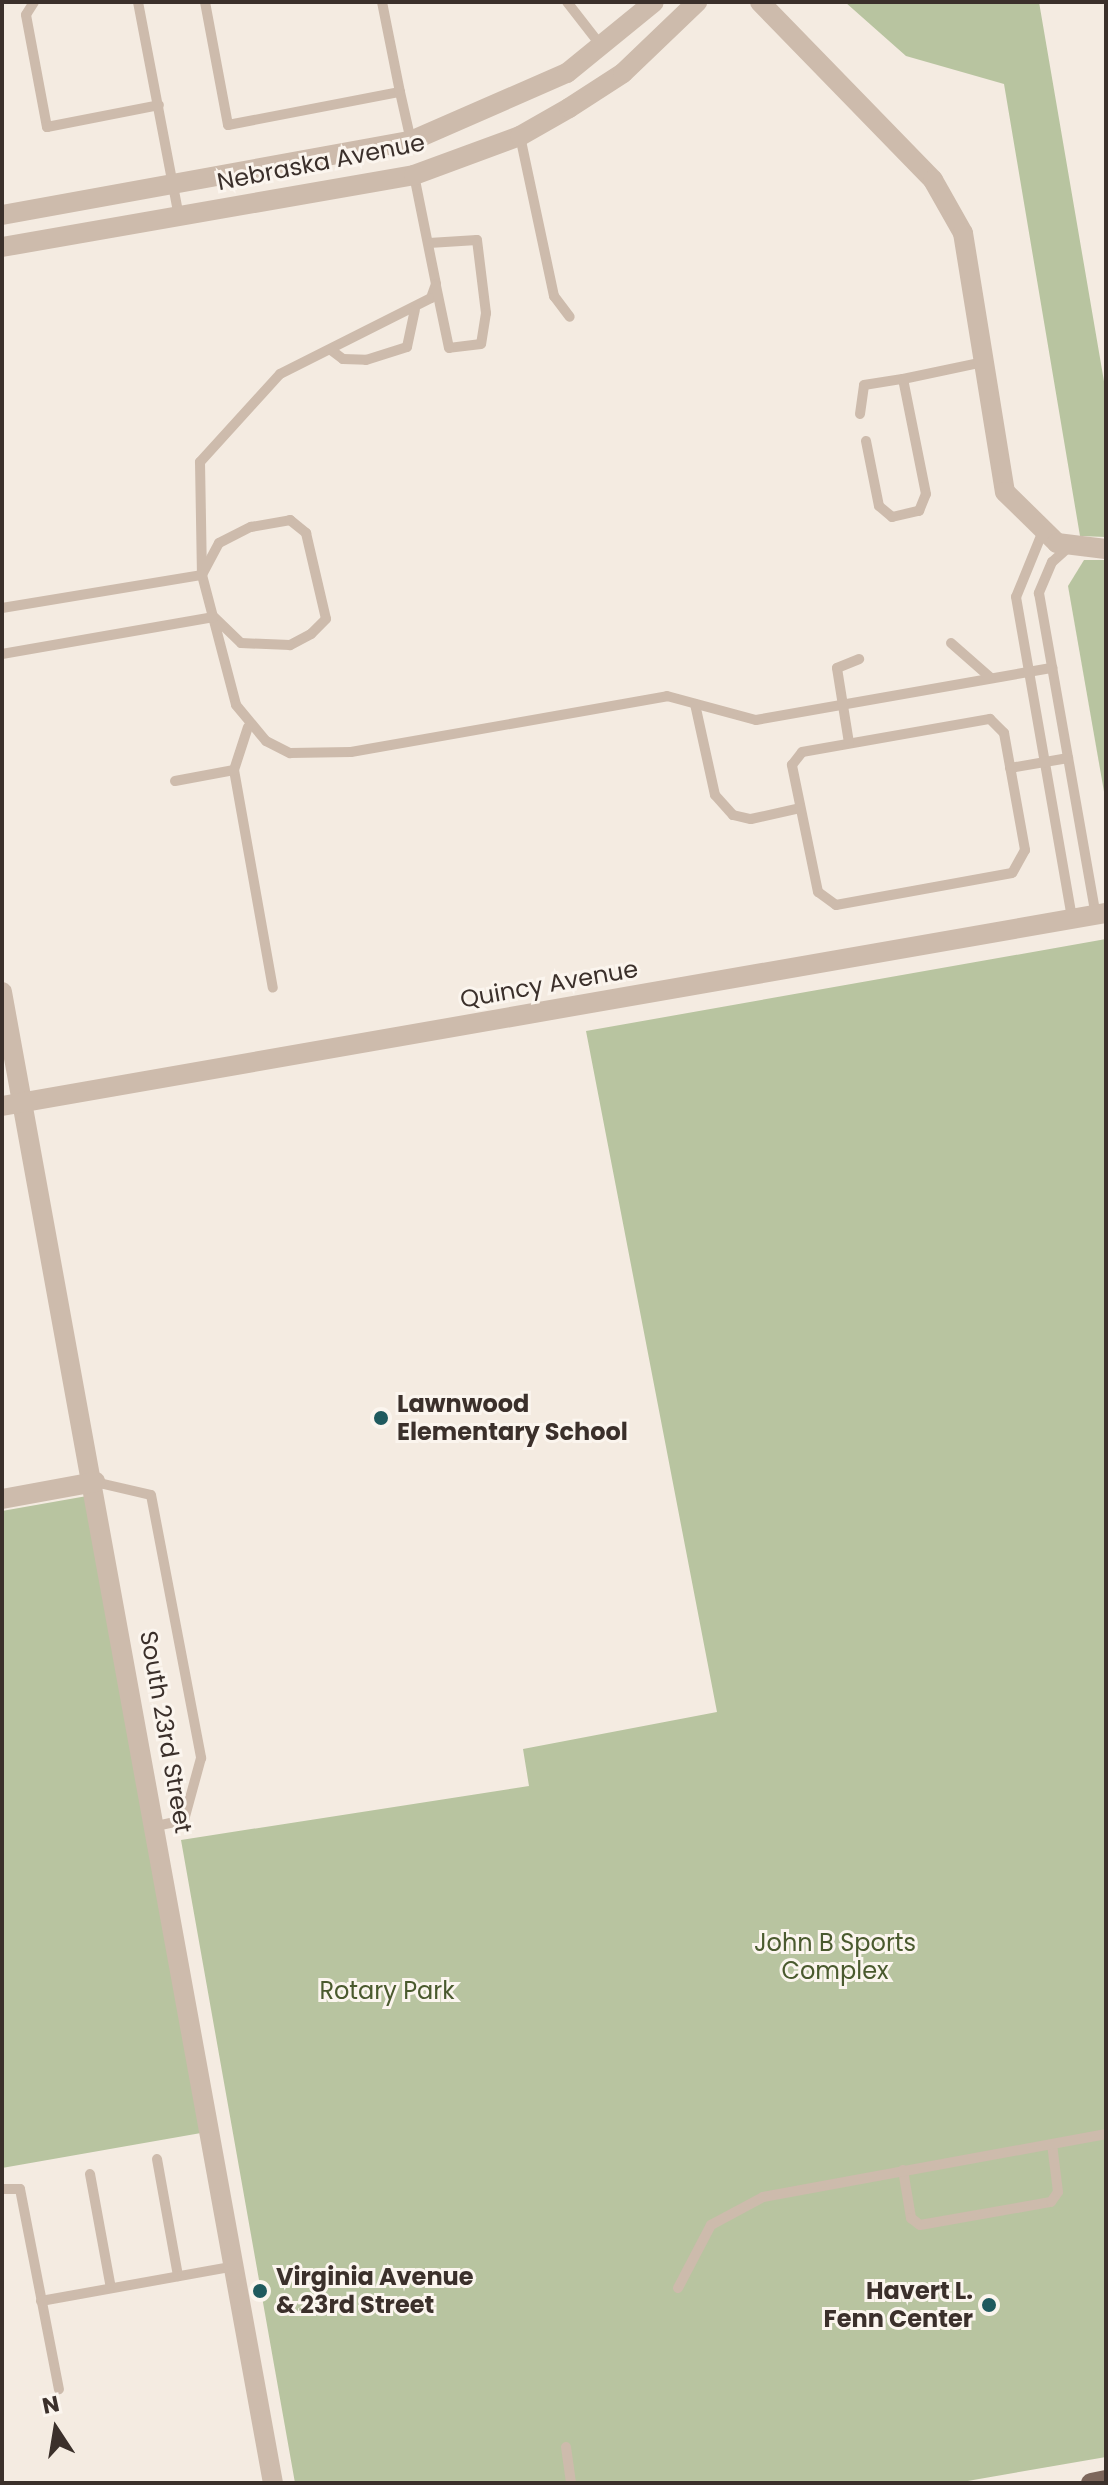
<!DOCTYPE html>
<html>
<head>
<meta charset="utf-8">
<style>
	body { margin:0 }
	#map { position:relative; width:1108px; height:2485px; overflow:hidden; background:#f4ebe1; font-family:Poppins,sans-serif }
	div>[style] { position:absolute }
	.green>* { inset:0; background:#b8c4a0 }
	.service>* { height:10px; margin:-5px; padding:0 5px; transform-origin:5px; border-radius:5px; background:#cdbbac }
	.minor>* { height:20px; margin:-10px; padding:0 10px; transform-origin:10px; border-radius:10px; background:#cdbbac }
	.tertiary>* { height:20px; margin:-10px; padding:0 10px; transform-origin:10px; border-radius:10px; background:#cdbbac }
	.primary>* { height:20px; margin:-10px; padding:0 10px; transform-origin:10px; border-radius:10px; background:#7d675c }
	.dots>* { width:22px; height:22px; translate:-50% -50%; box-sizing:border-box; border:4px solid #fbf5ee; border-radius:50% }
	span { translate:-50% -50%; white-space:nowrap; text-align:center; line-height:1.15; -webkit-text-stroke:6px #fbf5ee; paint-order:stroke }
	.street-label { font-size:24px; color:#3b302b }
	.poi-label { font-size:24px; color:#3b302b; font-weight:700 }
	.left { translate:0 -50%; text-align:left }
	.right { translate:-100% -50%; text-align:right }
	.park-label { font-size:24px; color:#4a5a2e }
	.frame { position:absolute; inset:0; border:4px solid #3b302b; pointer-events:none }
	.north { position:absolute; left:16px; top:2389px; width:80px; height:80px; -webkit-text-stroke:6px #fbf5ee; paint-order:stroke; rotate:348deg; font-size:22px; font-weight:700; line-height:32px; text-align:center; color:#3b302b }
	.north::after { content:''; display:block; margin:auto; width:28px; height:36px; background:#3b302b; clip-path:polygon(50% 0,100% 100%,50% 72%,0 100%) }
</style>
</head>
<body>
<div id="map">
	<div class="green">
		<div style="clip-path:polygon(845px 2px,1039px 2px,1106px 393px,1106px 537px,1080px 536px,1004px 84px,906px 56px)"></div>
		<div style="clip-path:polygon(1084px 560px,1106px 560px,1106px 803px,1068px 586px)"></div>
		<div style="clip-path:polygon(1106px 939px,1106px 2457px,956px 2483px,295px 2483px,181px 1840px,529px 1786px,523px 1749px,717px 1712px,586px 1031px)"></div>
		<div style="clip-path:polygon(87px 1496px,201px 2133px,2px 2168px,2px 1511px)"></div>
	</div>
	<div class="service">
		<div style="left:34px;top:2px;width:15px;rotate:122deg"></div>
		<div style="left:26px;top:15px;width:114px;rotate:79.4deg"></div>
		<div style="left:47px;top:127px;width:114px;rotate:-11.1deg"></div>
		<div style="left:138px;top:2px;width:218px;rotate:79.2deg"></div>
		<div style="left:205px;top:2px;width:125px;rotate:79.4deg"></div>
		<div style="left:228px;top:125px;width:175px;rotate:-10.9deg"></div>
		<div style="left:400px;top:92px;width:50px;rotate:77.3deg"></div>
		<div style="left:382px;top:2px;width:92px;rotate:78.7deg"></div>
		<div style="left:567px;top:2px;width:57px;rotate:52.1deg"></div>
		<div style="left:520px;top:136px;width:164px;rotate:78deg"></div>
		<div style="left:554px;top:296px;width:26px;rotate:53deg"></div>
		<div style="left:414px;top:175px;width:111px;rotate:78.6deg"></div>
		<div style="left:436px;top:284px;width:15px;rotate:110deg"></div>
		<div style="left:431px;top:298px;width:169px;rotate:153.3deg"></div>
		<div style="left:280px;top:374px;width:119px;rotate:132.3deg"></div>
		<div style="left:200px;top:462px;width:113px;rotate:89deg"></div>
		<div style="left:202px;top:575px;width:134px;rotate:75.3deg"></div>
		<div style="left:236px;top:705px;width:47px;rotate:50.2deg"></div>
		<div style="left:266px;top:741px;width:27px;rotate:27deg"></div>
		<div style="left:290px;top:753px;width:61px;rotate:-0.9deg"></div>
		<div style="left:351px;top:752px;width:321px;rotate:-10deg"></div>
		<div style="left:667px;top:696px;width:92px;rotate:15.1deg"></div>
		<div style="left:756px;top:720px;width:301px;rotate:-10deg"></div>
		<div style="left:429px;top:243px;width:48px;rotate:-3.6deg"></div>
		<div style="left:477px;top:240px;width:74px;rotate:83deg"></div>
		<div style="left:486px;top:313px;width:31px;rotate:99deg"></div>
		<div style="left:481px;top:344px;width:32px;rotate:173deg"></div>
		<div style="left:449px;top:348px;width:63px;rotate:-101.8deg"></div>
		<div style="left:331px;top:350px;width:15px;rotate:37deg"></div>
		<div style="left:343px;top:359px;width:23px;rotate:2deg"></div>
		<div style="left:366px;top:360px;width:43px;rotate:-17.6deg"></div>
		<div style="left:407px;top:347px;width:38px;rotate:-78deg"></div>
		<div style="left:860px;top:414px;width:29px;rotate:-82deg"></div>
		<div style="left:864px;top:385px;width:39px;rotate:-9deg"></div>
		<div style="left:866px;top:441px;width:66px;rotate:78.7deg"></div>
		<div style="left:879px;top:506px;width:17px;rotate:40deg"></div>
		<div style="left:892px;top:517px;width:28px;rotate:-13deg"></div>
		<div style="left:919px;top:511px;width:18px;rotate:-68deg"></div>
		<div style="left:926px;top:494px;width:117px;rotate:-101.3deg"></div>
		<div style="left:903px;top:379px;width:83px;rotate:-11.9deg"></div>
		<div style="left:1043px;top:531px;width:71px;rotate:112.2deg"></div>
		<div style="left:1016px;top:597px;width:326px;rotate:80.1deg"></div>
		<div style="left:1070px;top:546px;width:24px;rotate:138deg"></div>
		<div style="left:1052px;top:562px;width:34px;rotate:113deg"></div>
		<div style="left:1039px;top:593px;width:327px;rotate:80deg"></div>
		<div style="left:203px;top:573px;width:34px;rotate:-62deg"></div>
		<div style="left:219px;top:543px;width:36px;rotate:-27deg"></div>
		<div style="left:251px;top:527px;width:40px;rotate:-10deg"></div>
		<div style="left:290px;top:520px;width:21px;rotate:39deg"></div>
		<div style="left:306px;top:533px;width:88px;rotate:76.9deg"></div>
		<div style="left:326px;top:619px;width:21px;rotate:135deg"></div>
		<div style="left:311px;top:634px;width:24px;rotate:152deg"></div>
		<div style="left:290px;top:645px;width:49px;rotate:-177.7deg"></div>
		<div style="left:241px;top:643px;width:36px;rotate:-136deg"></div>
		<div style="left:2px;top:608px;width:203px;rotate:-9.4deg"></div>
		<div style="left:951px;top:643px;width:53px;rotate:41.2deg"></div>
		<div style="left:2px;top:654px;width:215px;rotate:-9.9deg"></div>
		<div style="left:695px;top:704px;width:93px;rotate:77.6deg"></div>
		<div style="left:715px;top:795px;width:27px;rotate:48deg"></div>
		<div style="left:733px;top:815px;width:18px;rotate:13deg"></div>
		<div style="left:751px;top:819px;width:50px;rotate:-12.7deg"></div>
		<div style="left:990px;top:719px;width:20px;rotate:45deg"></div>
		<div style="left:1004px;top:733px;width:119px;rotate:79.8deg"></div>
		<div style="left:1025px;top:850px;width:26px;rotate:119deg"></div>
		<div style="left:1012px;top:873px;width:179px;rotate:169.7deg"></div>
		<div style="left:836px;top:905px;width:22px;rotate:-144deg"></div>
		<div style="left:818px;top:892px;width:130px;rotate:-101.6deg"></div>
		<div style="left:792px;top:765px;width:16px;rotate:-52deg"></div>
		<div style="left:802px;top:752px;width:191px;rotate:-10deg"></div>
		<div style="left:849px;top:743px;width:76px;rotate:-99.1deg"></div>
		<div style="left:837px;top:668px;width:24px;rotate:-22deg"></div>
		<div style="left:1010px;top:768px;width:59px;rotate:-9.8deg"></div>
		<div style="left:234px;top:770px;width:221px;rotate:79.9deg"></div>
		<div style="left:175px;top:781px;width:60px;rotate:-10.6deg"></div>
		<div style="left:234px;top:770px;width:45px;rotate:-72deg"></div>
		<div style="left:95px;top:1482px;width:57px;rotate:13.1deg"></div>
		<div style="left:151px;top:1495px;width:268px;rotate:79.2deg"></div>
		<div style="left:201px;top:1758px;width:64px;rotate:105.3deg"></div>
		<div style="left:184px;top:1820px;width:29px;rotate:168deg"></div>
		<div style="left:157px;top:2159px;width:119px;rotate:79.8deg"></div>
		<div style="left:903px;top:2170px;width:49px;rotate:80.5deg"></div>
		<div style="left:911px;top:2218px;width:11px;rotate:38deg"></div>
		<div style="left:920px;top:2225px;width:133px;rotate:-10deg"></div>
		<div style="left:1051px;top:2202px;width:12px;rotate:-55deg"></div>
		<div style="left:1058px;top:2192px;width:48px;rotate:-97.1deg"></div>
		<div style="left:90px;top:2174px;width:116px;rotate:79.6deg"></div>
		<div style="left:2px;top:2189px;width:18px"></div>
		<div style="left:20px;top:2189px;width:204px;rotate:79deg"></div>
		<div style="left:678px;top:2288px;width:71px;rotate:-62.4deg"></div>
		<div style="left:711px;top:2225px;width:59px;rotate:-28.3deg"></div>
		<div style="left:763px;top:2197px;width:349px;rotate:-10.4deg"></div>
		<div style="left:41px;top:2301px;width:197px;rotate:-10.2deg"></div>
		<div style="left:566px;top:2447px;width:36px;rotate:82deg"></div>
	</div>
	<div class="minor">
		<div style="left:760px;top:2px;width:248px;rotate:45.8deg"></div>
		<div style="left:933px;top:180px;width:61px;rotate:60.5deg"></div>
		<div style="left:963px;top:233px;width:262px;rotate:80.8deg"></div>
		<div style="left:1005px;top:492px;width:73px;rotate:44.4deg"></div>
		<div style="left:1057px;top:543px;width:49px;rotate:7deg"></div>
		<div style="left:2px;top:992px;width:1515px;rotate:79.7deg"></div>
		<div style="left:2px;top:1106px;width:1121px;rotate:-9.92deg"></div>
		<div style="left:2px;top:1499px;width:95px;rotate:-10.4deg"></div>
	</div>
	<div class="tertiary">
		<div style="left:2px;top:215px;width:416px;rotate:-10.3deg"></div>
		<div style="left:411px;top:141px;width:170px;rotate:-23.6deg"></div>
		<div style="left:567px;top:73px;width:112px;rotate:-39.2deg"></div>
		<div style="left:2px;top:247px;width:418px;rotate:-9.9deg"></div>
		<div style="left:414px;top:175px;width:113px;rotate:-20.2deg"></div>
		<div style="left:520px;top:136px;width:56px;rotate:-29.7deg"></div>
		<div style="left:569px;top:108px;width:64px;rotate:-32.9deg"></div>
		<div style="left:623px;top:73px;width:103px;rotate:-43.8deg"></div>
	</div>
	<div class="primary">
		<div style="left:1091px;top:2483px;width:15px;rotate:-11deg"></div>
	</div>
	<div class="dots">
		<div style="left:381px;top:1418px;background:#1f5a5e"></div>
		<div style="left:260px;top:2291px;background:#1f5a5e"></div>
		<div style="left:989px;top:2305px;background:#1f5a5e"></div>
	</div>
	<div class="street-label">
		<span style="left:321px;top:162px;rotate:-11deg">Nebraska Avenue</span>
		<span style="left:549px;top:984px;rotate:-10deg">Quincy Avenue</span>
		<span style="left:166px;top:1732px;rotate:80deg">South 23rd Street</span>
	</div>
	<div class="poi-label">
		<span class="left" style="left:397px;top:1418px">Lawnwood<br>Elementary School</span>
		<span class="left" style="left:276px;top:2291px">Virginia Avenue<br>&amp; 23rd Street</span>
		<span class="right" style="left:973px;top:2305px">Havert L.<br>Fenn Center</span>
	</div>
	<div class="park-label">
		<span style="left:835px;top:1957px">John B Sports<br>Complex</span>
		<span style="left:387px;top:1991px">Rotary Park</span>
	</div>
	<div class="frame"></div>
	<div class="north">N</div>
</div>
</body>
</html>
